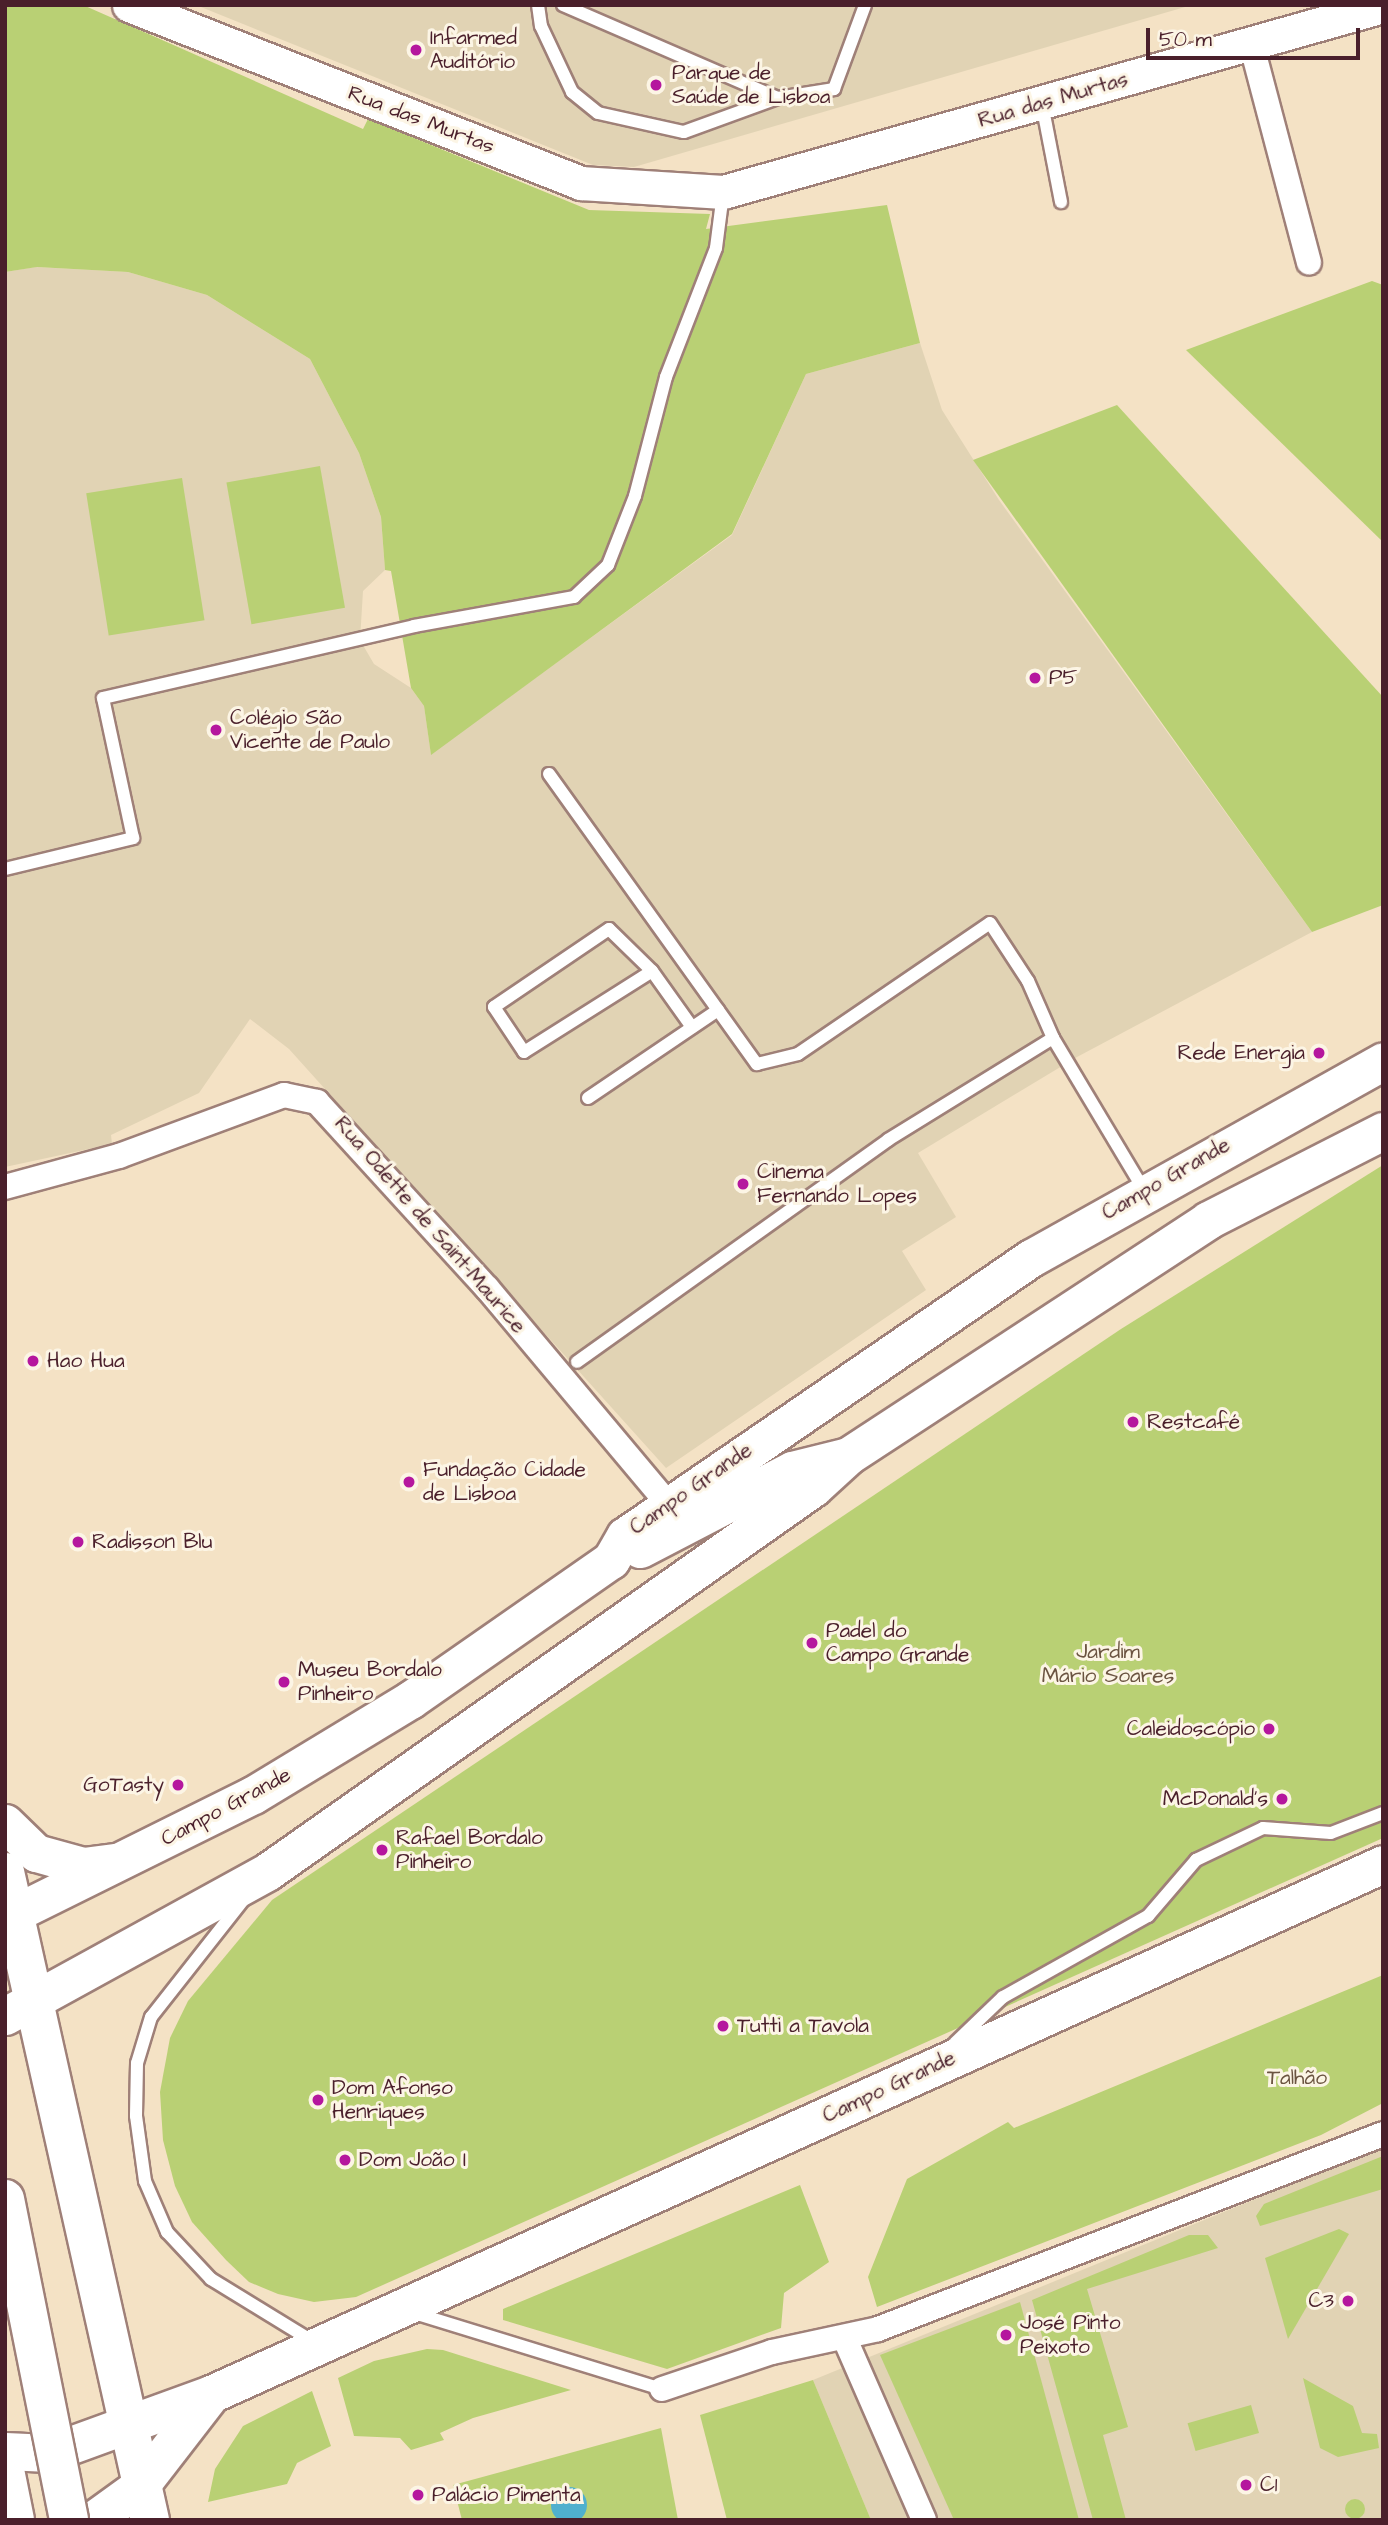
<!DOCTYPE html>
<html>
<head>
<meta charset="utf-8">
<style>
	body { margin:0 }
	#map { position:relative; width:1388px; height:2525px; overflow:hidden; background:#f4e2c5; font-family:"Architects Daughter",sans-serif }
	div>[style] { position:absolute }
	.built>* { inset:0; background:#e1d3b4 }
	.green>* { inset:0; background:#b9d074; transform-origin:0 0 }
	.round { border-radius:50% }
	.water>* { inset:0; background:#4fb0ce }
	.roads { filter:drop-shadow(2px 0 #9f8078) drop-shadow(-2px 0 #9f8078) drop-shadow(0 2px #9f8078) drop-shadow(0 -2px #9f8078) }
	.lane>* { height:12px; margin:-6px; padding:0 6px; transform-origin:6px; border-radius:6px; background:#fff }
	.street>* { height:24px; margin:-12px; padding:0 12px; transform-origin:12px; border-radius:12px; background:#fff }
	.secondary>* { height:33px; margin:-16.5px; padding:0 16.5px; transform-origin:16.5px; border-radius:16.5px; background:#fff }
	.primary>* { height:37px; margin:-18.5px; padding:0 18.5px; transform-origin:18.5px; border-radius:18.5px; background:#fff }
	.highway>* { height:38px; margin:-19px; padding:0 19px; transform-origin:19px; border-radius:19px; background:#fff }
	.bridges { filter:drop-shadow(2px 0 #9f8078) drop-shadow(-2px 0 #9f8078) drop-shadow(0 2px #9f8078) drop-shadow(0 -2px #9f8078) }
	.highway-bridge>* { height:38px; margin:-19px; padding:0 19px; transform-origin:19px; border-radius:19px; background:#fff }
	.dots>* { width:19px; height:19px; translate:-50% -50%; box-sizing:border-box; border:4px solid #fcf5e5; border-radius:50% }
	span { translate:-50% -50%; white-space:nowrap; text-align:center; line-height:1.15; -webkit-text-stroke:6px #fcf5e5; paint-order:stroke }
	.poi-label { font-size:21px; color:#4a1f2b }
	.left { translate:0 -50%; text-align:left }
	.right { translate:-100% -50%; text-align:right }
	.street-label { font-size:21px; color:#4a1f2b }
	.park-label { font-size:21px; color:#6b5441 }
	.frame { position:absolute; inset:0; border:7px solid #4a1f2b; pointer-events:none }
	.scale { position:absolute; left:1146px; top:28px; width:214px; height:32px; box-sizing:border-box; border:4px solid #4a1f2b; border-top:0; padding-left:9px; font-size:21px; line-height:24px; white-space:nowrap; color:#4a1f2b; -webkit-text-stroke:5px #fcf5e5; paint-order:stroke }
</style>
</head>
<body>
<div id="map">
	<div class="built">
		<div style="clip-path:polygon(196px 5px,1192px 5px,634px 167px,593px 165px)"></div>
		<div style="clip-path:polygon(36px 267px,128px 272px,207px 295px,310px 359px,359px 453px,381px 517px,385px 570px,363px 591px,360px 640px,374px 664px,411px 688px,424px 706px,431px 754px,732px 535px,806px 374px,920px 343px,942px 410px,999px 500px,1312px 932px,1077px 1057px,918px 1153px,956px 1217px,902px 1251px,926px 1290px,666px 1468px,289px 1049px,250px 1019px,199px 1093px,111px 1135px,112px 1144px,5px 1167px,5px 272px)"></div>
		<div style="clip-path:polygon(1383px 2147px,1383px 2520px,871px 2520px,813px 2380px)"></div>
	</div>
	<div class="green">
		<div style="clip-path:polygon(5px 5px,83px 5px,363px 129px,368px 119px,589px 210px,710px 214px,706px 229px,887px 205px,920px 343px,806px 374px,732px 534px,431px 755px,424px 706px,411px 688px,391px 571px,385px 570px,381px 517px,359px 453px,310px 359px,207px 295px,128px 272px,37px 267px,5px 272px)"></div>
		<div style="clip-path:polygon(1372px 281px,1383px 285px,1383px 542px,1186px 350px)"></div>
		<div style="clip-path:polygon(1117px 405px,1383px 697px,1383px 905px,1312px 932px,973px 460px)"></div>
		<div style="left:320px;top:466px;width:144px;height:95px;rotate:80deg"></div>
		<div style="left:182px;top:478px;width:144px;height:97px;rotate:81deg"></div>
		<div style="clip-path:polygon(1383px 1165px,1383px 1838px,356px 2297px,314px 2302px,278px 2294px,249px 2282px,226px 2260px,192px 2222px,175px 2186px,163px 2140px,160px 2092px,170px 2038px,188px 2001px,272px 1900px,1121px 1329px)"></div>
		<div style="clip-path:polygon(1383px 1975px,1383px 2103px,1321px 2135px,877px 2307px,868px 2277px,907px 2179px,1008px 2122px,1014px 2128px)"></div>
		<div style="clip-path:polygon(1383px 2156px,1383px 2189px,1260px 2226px,1256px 2216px,1264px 2204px)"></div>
		<div style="clip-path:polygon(800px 2185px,829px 2262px,784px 2293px,781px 2328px,667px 2369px,503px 2320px,503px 2309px)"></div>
		<div style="clip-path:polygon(1339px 2229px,1349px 2234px,1288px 2339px,1265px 2258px)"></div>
		<div style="clip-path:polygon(1189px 2235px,1208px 2235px,1218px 2248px,1087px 2289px,1128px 2427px,1103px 2435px,1126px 2520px,1093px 2520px,1032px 2300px)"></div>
		<div style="clip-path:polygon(1020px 2302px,1079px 2520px,954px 2520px,880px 2355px)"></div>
		<div style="clip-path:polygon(427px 2349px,443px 2350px,571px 2390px,473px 2418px,440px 2433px,444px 2440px,411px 2450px,400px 2438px,354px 2436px,338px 2378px,374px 2361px)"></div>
		<div style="clip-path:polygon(1303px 2378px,1353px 2406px,1362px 2433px,1377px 2434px,1379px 2448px,1338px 2457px,1320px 2448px)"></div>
		<div style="clip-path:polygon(813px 2380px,871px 2520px,727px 2520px,700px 2415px)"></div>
		<div style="clip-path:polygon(312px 2391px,331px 2446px,297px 2463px,287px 2484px,208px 2502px,215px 2469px,243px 2426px)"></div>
		<div style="left:1251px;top:2405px;width:29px;height:66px;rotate:74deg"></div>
		<div style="clip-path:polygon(661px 2428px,678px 2520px,462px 2520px,453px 2485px)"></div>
		<div class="round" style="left:1345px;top:2499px;width:20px;height:20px"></div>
	</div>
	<div class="water">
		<div class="round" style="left:551px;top:2487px;width:36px;height:36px"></div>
	</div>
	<div class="roads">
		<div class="lane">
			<div style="left:538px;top:5px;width:21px;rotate:82deg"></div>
			<div style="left:541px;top:26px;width:73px;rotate:64.8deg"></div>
			<div style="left:572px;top:92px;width:33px;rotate:39deg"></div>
			<div style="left:598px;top:113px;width:88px;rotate:12.5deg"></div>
			<div style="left:684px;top:132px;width:100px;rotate:-19.9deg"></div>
			<div style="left:563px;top:5px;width:234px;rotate:23.4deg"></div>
			<div style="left:778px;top:98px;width:57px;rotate:-9.1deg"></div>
			<div style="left:834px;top:89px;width:90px;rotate:-69.7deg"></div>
			<div style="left:1042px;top:104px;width:100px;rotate:79deg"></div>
			<div style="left:549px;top:774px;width:357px;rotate:54.4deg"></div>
			<div style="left:757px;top:1064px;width:42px;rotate:-13.7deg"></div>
			<div style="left:798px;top:1054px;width:232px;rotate:-34.3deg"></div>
			<div style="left:990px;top:923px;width:69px;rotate:56.8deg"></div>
			<div style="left:1028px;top:981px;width:62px;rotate:66.3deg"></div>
			<div style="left:1053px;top:1038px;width:194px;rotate:148.3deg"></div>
			<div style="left:888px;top:1140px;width:382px;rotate:144.5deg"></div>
			<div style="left:5px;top:869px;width:132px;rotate:-13.6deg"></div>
			<div style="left:133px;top:838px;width:143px;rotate:-102.1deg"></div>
			<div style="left:103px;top:698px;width:319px;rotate:-13deg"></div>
			<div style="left:414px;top:626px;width:163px;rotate:-10.3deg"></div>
			<div style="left:574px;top:597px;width:47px;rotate:-43.3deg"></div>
			<div style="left:608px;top:565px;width:74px;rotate:-68.6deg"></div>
			<div style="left:635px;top:496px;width:123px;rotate:-75.4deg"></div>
			<div style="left:666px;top:377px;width:138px;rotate:-68.8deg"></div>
			<div style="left:716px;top:248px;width:55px;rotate:-82.7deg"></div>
			<div style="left:652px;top:971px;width:60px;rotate:-135.7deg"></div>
			<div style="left:609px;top:929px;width:139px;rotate:145.9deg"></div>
			<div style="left:494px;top:1007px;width:54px;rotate:56.3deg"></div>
			<div style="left:524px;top:1052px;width:151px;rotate:-32.3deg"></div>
			<div style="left:652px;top:971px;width:69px;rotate:54.5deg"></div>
			<div style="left:1053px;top:1038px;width:177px;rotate:59.1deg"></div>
			<div style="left:588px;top:1098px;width:157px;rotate:-34.1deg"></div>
			<div style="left:244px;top:1899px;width:150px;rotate:128.2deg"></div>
			<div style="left:151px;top:2017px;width:48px;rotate:106.9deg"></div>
			<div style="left:137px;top:2063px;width:53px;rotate:91.1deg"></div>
			<div style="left:136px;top:2116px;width:66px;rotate:82.1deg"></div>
			<div style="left:145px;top:2181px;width:56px;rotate:66.7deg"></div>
			<div style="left:167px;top:2232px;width:64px;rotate:46.9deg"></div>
			<div style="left:211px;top:2279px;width:119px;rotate:31.5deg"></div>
			<div style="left:955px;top:2043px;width:66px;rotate:-43.8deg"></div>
			<div style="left:1003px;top:1997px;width:166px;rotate:-29.2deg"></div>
			<div style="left:1148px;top:1916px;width:74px;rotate:-49.4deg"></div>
			<div style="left:1196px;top:1860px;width:74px;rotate:-25.5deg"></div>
			<div style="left:1263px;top:1828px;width:68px;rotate:4.2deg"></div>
			<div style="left:1331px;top:1833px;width:56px;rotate:-21deg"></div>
			<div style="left:411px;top:2312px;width:263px;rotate:17.1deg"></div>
		</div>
		<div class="street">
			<div style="left:1251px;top:43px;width:227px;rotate:75.2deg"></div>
			<div style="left:5px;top:1187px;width:118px;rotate:-15.2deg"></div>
			<div style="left:119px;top:1156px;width:176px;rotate:-20.3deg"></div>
			<div style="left:284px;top:1095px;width:34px;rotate:12deg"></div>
			<div style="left:317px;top:1102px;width:252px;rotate:47.6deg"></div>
			<div style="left:487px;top:1288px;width:283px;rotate:50deg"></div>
			<div style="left:845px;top:2339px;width:197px;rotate:66.4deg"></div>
			<div style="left:662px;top:2389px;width:116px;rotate:-18.6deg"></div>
			<div style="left:772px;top:2352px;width:108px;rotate:-12.2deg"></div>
			<div style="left:878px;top:2329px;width:541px;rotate:-21.11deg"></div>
		</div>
		<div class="secondary">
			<div style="left:129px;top:5px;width:486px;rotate:21.5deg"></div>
			<div style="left:581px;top:183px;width:142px;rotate:3.6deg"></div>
			<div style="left:723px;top:192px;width:686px;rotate:-15.74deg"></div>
		</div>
		<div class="primary">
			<div style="left:640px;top:1549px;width:171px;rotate:-27.5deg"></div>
			<div style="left:792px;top:1470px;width:54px;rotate:-14deg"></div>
			<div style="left:5px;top:1823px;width:43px;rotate:44.1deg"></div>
			<div style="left:36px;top:1853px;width:49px;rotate:15.5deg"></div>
			<div style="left:83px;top:1866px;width:33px;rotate:-7deg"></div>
			<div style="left:5px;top:1918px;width:277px;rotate:-26.4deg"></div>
			<div style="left:253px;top:1795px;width:184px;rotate:-31.2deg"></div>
			<div style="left:410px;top:1700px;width:245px;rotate:-34.9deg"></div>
			<div style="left:611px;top:1560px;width:28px;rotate:-60deg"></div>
			<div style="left:625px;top:1536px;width:492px;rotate:-34.4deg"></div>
			<div style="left:1031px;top:1258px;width:403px;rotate:-29.2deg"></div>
			<div style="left:5px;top:2016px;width:299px;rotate:-28.8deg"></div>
			<div style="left:267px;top:1872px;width:668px;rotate:-35.12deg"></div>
			<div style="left:813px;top:1488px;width:47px;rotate:-42.4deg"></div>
			<div style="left:848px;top:1456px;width:430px;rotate:-33.2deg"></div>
			<div style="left:1208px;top:1220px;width:196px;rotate:-27deg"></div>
			<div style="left:5px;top:2451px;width:44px;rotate:2.6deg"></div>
			<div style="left:49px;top:2453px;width:172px;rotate:-20deg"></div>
			<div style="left:211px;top:2394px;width:1286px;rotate:-24.33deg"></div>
			<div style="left:93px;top:2520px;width:58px;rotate:-35.9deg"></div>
			<div style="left:140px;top:2486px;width:116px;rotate:-52.3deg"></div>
		</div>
		<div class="highway">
			<div style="left:5px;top:1872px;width:664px;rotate:77.39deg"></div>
			<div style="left:5px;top:2470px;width:51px;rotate:78.7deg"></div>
		</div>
	</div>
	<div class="bridges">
		<div class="highway-bridge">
			<div style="left:5px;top:2199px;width:327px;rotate:78.7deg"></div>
		</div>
	</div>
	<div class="dots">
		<div style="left:416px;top:50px;background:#b5179e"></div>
		<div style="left:656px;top:85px;background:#b5179e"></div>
		<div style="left:1035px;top:678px;background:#b5179e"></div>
		<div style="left:216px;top:730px;background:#b5179e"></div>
		<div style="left:1319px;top:1053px;background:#b5179e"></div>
		<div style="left:743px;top:1184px;background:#b5179e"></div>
		<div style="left:33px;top:1361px;background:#b5179e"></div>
		<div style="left:1133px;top:1422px;background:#b5179e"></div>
		<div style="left:409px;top:1482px;background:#b5179e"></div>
		<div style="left:78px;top:1542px;background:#b5179e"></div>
		<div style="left:812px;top:1643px;background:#b5179e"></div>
		<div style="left:284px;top:1682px;background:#b5179e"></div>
		<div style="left:1269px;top:1729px;background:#b5179e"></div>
		<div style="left:178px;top:1785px;background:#b5179e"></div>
		<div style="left:1282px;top:1799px;background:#b5179e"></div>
		<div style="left:382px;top:1850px;background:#b5179e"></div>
		<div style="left:723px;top:2026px;background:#b5179e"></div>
		<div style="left:318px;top:2100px;background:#b5179e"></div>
		<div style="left:345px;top:2160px;background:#b5179e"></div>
		<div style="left:1348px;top:2301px;background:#b5179e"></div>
		<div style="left:1006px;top:2335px;background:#b5179e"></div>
		<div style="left:1246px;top:2485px;background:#b5179e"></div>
		<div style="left:418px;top:2495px;background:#b5179e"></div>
	</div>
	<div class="poi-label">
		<span class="left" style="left:430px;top:50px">Infarmed<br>Auditório</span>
		<span class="left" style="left:672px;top:85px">Parque de<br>Saúde de Lisboa</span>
		<span class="left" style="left:1049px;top:678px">P5</span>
		<span class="left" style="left:230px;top:730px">Colégio São<br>Vicente de Paulo</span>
		<span class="right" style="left:1305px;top:1053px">Rede Energia</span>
		<span class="left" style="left:757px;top:1184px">Cinema<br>Fernando Lopes</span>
		<span class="left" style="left:47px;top:1361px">Hao Hua</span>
		<span class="left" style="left:1147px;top:1422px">Restcafé</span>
		<span class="left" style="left:423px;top:1482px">Fundação Cidade<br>de Lisboa</span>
		<span class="left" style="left:92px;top:1542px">Radisson Blu</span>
		<span class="left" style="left:826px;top:1643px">Padel do<br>Campo Grande</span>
		<span class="left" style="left:298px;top:1682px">Museu Bordalo<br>Pinheiro</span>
		<span class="right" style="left:1255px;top:1729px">Caleidoscópio</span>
		<span class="right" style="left:164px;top:1785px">GoTasty</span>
		<span class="right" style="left:1268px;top:1799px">McDonald's</span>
		<span class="left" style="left:396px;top:1850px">Rafael Bordalo<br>Pinheiro</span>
		<span class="left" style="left:737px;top:2026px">Tutti a Tavola</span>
		<span class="left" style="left:332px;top:2100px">Dom Afonso<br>Henriques</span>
		<span class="left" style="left:359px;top:2160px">Dom João I</span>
		<span class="right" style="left:1334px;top:2301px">C3</span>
		<span class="left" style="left:1020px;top:2335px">José Pinto<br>Peixoto</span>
		<span class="left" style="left:1260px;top:2485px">C1</span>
		<span class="left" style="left:432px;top:2495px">Palácio Pimenta</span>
	</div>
	<div class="street-label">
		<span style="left:1053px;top:100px;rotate:-16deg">Rua das Murtas</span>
		<span style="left:421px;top:120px;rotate:21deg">Rua das Murtas</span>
		<span style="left:1166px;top:1179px;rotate:-30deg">Campo Grande</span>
		<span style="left:430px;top:1225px;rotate:49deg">Rua Odette de Saint-Maurice</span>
		<span style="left:691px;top:1489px;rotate:-35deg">Campo Grande</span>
		<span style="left:226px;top:1807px;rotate:-28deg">Campo Grande</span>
		<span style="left:889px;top:2087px;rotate:-25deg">Campo Grande</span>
	</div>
	<div class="park-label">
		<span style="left:1108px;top:1664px">Jardim<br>Mário Soares</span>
		<span style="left:1297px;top:2078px">Talhão</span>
	</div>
	<div class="frame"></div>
	<div class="scale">50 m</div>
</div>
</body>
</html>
